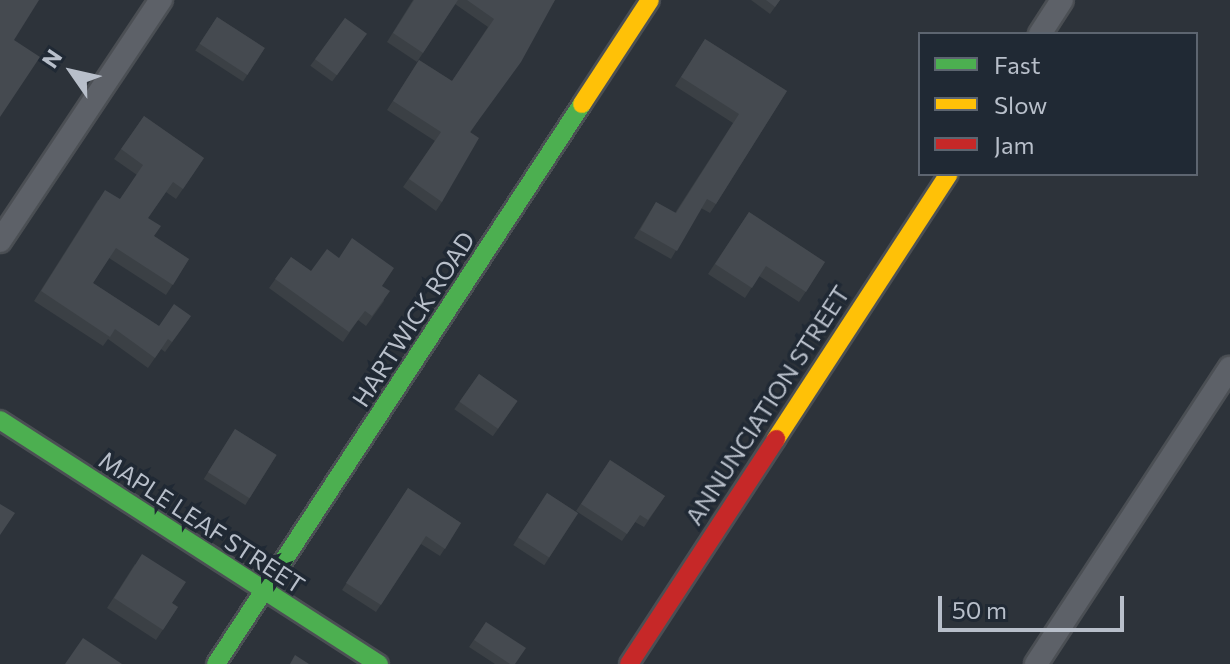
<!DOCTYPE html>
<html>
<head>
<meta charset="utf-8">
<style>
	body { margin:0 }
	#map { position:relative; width:1230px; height:664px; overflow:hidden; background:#2d333a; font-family:Commissioner,sans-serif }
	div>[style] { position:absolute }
	.roads { filter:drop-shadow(2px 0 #4b4f54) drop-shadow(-2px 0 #4b4f54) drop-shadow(0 2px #4b4f54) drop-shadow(0 -2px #4b4f54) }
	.street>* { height:22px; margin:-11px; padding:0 11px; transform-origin:11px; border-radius:11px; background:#5d6168 }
	.fast>* { height:18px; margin:-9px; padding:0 9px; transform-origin:9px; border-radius:9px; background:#4caf50 }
	.slow>* { height:18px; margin:-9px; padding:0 9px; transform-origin:9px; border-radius:9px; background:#ffc107 }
	.jam>* { height:18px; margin:-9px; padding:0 9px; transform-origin:9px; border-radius:9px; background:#c62828 }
	.wall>* { inset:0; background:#3b4045; transform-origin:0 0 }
	.building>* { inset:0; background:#454a50; transform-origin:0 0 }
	span { translate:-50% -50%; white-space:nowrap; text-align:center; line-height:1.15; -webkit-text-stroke:7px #202934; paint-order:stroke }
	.street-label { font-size:24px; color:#b8bfca }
	.legend { position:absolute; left:918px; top:32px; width:280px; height:144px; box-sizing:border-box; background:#202934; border:2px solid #5d6570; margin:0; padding:10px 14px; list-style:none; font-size:24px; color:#b8bfca }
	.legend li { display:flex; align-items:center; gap:16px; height:40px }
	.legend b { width:40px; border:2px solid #5d6570 }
	.north { position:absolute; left:32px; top:32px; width:80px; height:80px; -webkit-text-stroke:6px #202934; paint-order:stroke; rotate:304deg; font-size:22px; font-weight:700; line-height:32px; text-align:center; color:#b8bfca }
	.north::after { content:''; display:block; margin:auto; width:28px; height:36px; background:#b8bfca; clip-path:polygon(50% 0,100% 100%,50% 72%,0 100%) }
	.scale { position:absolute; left:938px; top:596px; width:186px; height:36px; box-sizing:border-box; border:4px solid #b8bfca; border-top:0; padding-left:10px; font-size:24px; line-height:28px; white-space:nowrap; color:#b8bfca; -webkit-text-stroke:6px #202934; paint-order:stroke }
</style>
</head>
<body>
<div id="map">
	<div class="roads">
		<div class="street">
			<div style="left:1040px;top:34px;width:40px;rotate:-57.1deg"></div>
			<div style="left:0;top:241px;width:290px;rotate:-56.3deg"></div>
			<div style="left:1036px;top:664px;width:354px;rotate:-56.8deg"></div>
		</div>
		<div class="fast">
			<div style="left:0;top:420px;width:451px;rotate:32.8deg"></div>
			<div style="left:216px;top:664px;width:669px;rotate:-56.83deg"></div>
		</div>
		<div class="slow">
			<div style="left:582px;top:104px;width:124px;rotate:-56.8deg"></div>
			<div style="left:776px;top:439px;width:316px;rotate:-56.9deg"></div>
		</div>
		<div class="jam">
			<div style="left:629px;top:664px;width:269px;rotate:-56.8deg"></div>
		</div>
	</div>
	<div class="wall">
		<div style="clip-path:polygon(413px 0,555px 0,470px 133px,442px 202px,436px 211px,403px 187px,435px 141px,387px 110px,419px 60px,452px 81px,488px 27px,455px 4px,417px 62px,387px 42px)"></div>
		<div style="clip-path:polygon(751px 0,780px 0,770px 14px)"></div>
		<div style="left:217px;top:17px;width:57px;height:40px;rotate:33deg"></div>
		<div style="left:345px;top:18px;width:27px;height:59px;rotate:36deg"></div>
		<div style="clip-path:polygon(705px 39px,787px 91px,716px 204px,710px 213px,701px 208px,671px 259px,634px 238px,656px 202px,675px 213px,733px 123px,675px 86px)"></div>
		<div style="clip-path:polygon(144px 116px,204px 158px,176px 199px,166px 192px,148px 218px,154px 236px,189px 259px,166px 295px,109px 258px,93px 283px,159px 326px,191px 316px,165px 352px,161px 349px,148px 368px,108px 339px,103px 346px,34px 301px,98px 200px,120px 199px,137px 175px,114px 159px)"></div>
		<div style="clip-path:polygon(749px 212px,825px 262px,799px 302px,759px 276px,745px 298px,708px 274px)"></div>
		<div style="clip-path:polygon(291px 257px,311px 271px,339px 258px,382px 286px,384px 301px,366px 326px,358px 320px,343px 342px,269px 288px)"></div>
		<div style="left:479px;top:374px;width:47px;height:43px;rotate:35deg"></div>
		<div style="left:235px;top:429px;width:49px;height:59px;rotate:32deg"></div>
		<div style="clip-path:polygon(610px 460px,665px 496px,644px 527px,635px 522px,622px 541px,576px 511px)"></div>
		<div style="clip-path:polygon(408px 488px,461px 523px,440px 556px,421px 544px,376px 612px,342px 590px)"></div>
		<div style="left:547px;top:493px;width:37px;height:62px;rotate:33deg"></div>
		<div style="clip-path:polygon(135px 564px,172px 603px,178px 607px,156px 640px,107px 608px)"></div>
		<div style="clip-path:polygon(486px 622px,515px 664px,495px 664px,469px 647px)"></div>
	</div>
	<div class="building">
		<div style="clip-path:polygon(0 0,39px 0,14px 40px,40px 57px,0 117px)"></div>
		<div style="clip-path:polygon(414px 0,458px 0,423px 53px,393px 33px)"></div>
		<div style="clip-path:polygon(467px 0,555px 0,521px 62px,470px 132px,479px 138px,442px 202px,409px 179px,441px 132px,393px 101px,419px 60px,452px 81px,494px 19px)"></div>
		<div style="clip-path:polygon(766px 0,780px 0,775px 7px)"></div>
		<div style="left:217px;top:17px;width:57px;height:32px;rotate:33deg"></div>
		<div style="left:345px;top:18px;width:27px;height:51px;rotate:36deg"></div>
		<div style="clip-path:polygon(705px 39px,787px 91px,716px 204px,707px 199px,677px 251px,640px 230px,656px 202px,676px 213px,739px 114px,681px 77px)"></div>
		<div style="clip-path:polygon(144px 116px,204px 158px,183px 189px,173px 182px,148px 218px,161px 226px,154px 236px,189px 259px,173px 285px,116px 248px,93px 283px,159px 326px,174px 304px,191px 316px,172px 342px,168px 339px,155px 358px,115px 329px,110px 337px,41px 291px,105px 190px,120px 199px,143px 165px,121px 149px)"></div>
		<div style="clip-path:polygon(749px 212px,825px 262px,806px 292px,766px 266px,752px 288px,715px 264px)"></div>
		<div style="clip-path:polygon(352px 238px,394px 268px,382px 286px,390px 291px,372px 316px,365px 311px,349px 332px,275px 279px,291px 257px,311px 271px,327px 249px,339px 258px)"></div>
		<div style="left:479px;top:374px;width:47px;height:34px;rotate:35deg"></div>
		<div style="left:235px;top:429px;width:49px;height:51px;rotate:32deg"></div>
		<div style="clip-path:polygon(610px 460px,665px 496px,648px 520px,640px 515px,627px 534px,581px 504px)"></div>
		<div style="clip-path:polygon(408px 488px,461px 523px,445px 549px,426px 536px,381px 605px,346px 583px)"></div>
		<div style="left:547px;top:493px;width:37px;height:53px;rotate:33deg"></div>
		<div style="clip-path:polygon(0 504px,15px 513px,0 535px)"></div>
		<div style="clip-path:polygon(142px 554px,186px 582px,172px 603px,178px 607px,163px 630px,114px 598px)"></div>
		<div style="clip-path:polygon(486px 622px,526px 648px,515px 664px,510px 664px,474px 640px)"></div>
		<div style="clip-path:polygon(83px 638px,122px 664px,65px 664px)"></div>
		<div style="clip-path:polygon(295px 655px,309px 664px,290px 664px)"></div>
	</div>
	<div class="street-label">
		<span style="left:413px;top:319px;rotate:-57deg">HARTWICK ROAD</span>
		<span style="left:767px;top:405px;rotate:-57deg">ANNUNCIATION STREET</span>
		<span style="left:202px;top:522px;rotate:33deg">MAPLE LEAF STREET</span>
	</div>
	<ul class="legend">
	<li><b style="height:10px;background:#4caf50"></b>Fast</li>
	<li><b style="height:10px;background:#ffc107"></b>Slow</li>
	<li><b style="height:10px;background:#c62828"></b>Jam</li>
	</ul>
	<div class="north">N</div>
	<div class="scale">50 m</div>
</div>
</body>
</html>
